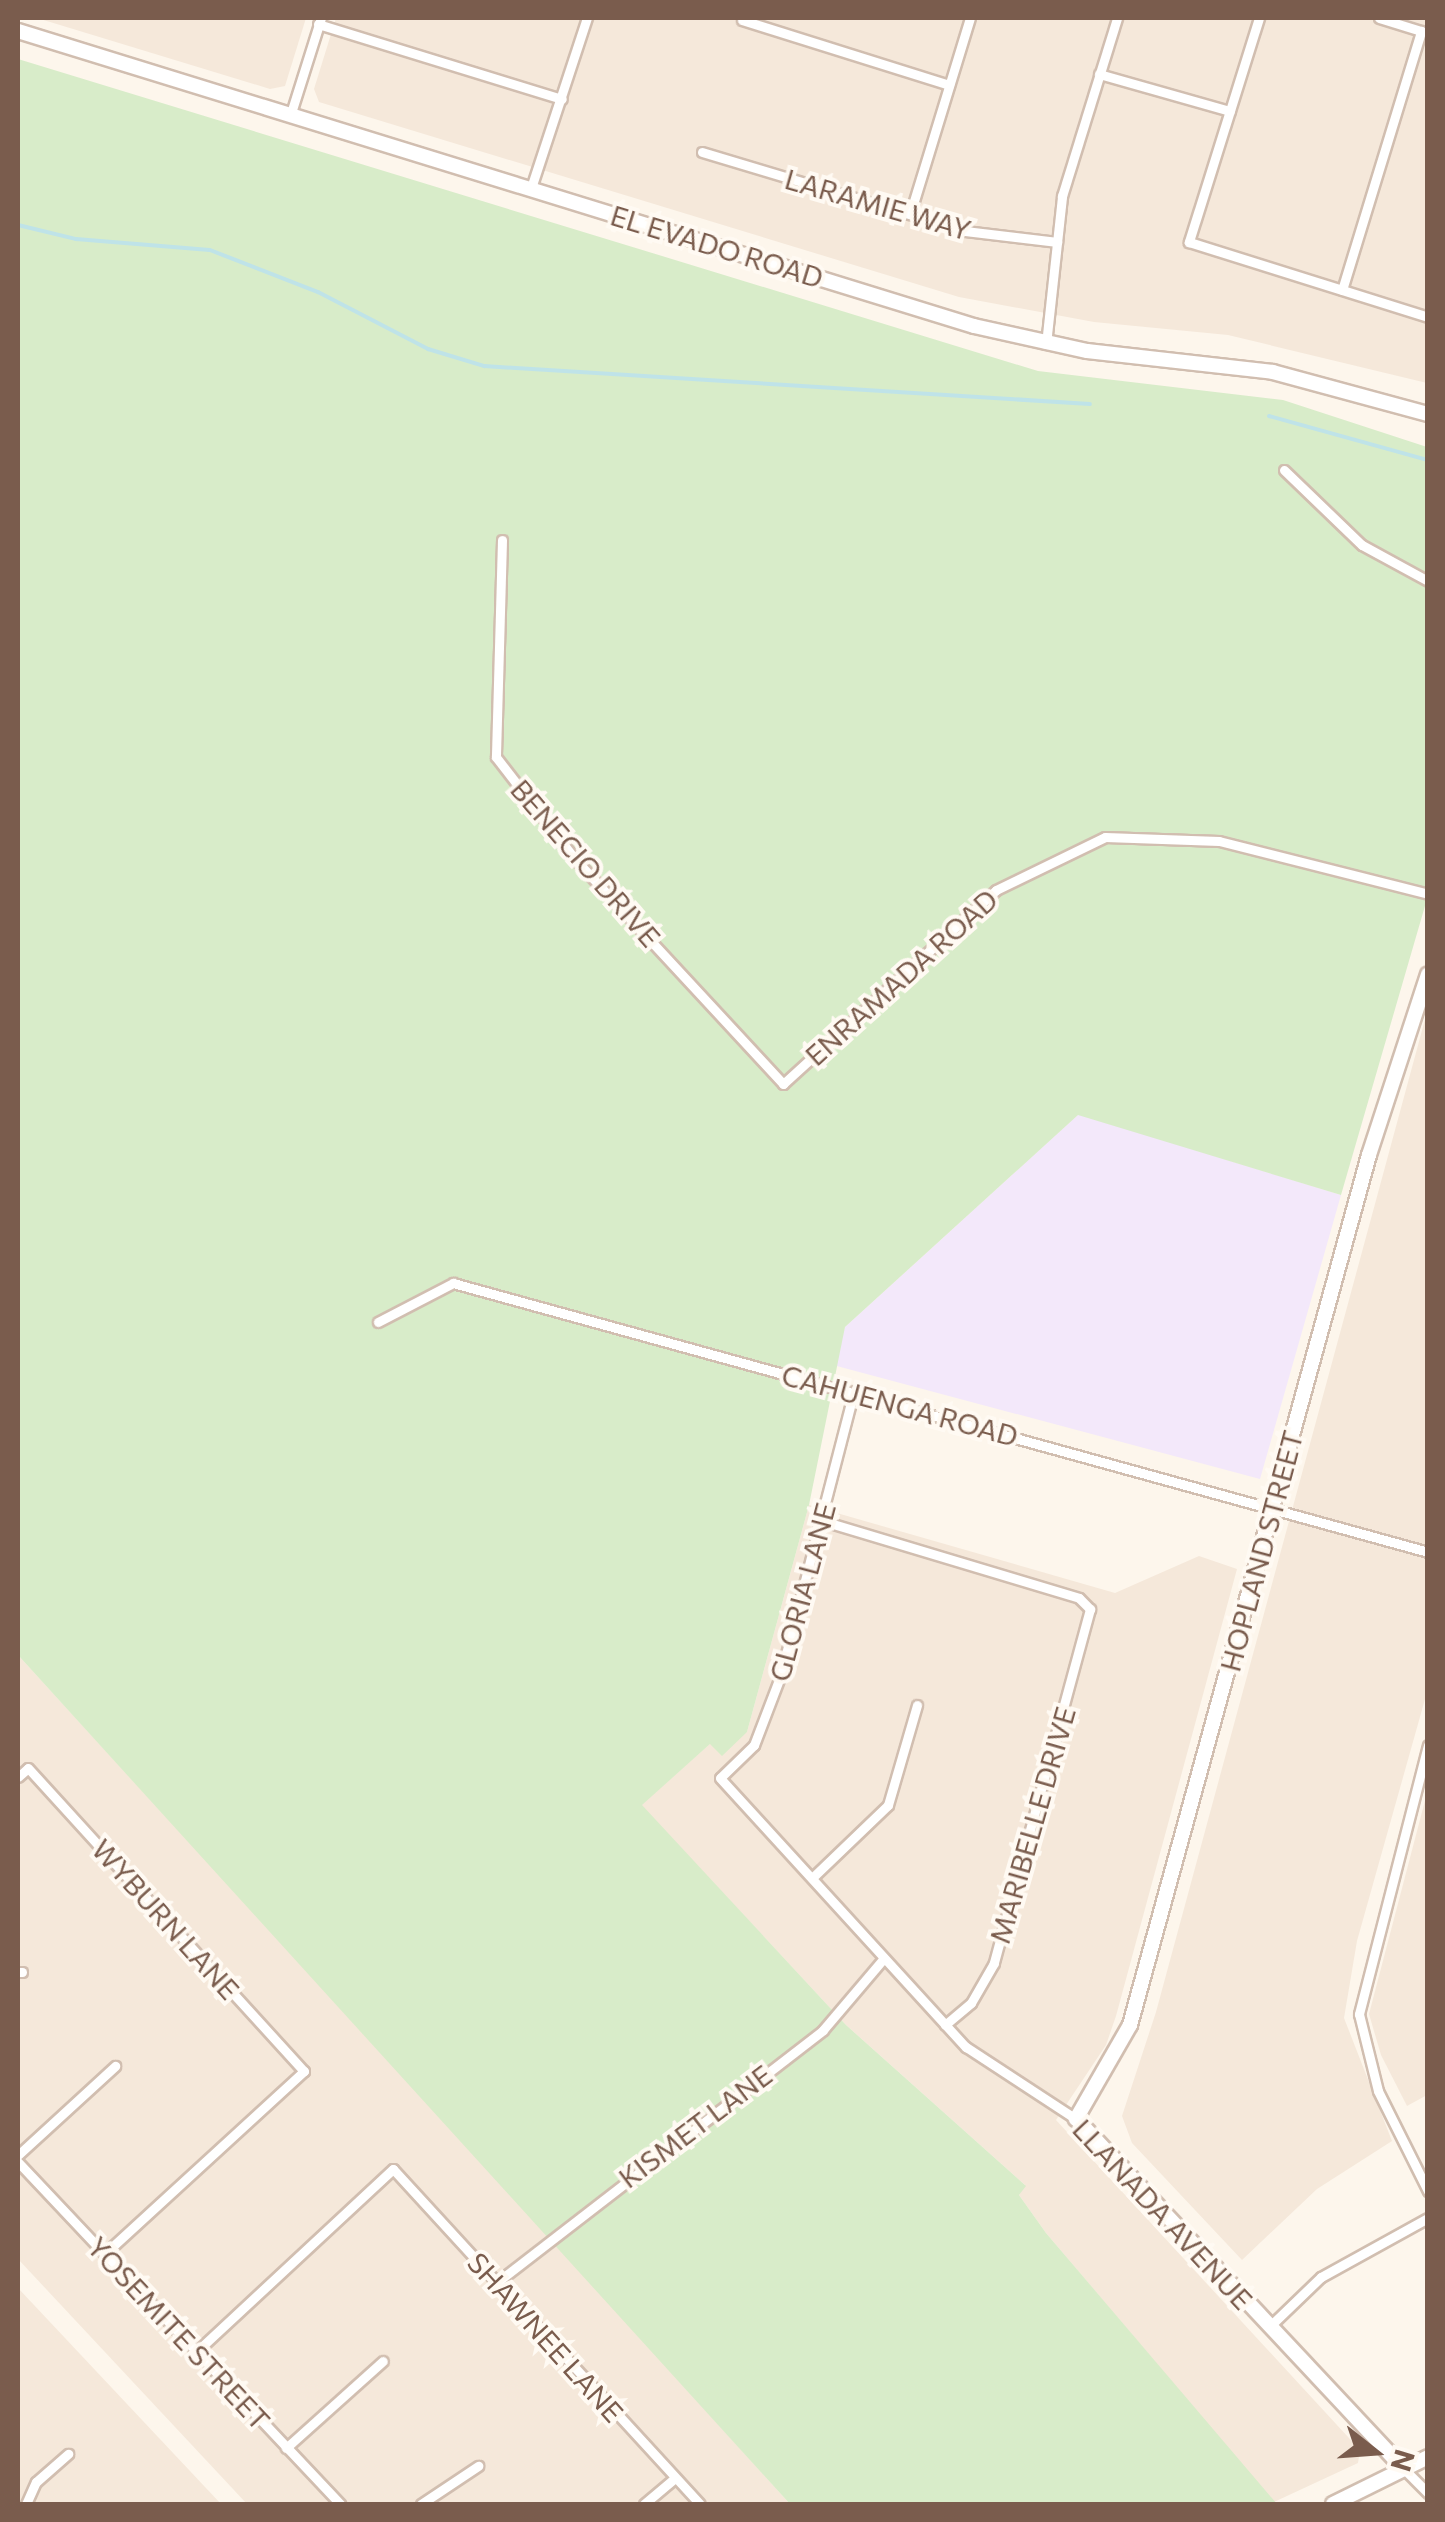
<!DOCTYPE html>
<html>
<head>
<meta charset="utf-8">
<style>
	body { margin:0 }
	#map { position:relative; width:1445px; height:2522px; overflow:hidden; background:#fdf6ec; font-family:Commissioner,sans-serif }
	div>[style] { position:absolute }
	.residential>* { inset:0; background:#f5e8da }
	.education>* { inset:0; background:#f3e8fa }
	.green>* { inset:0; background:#d8ecc9 }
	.stream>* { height:4px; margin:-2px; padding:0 2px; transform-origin:2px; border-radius:2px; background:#bfe3e8 }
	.roads { filter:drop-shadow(2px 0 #d1beb0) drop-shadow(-2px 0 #d1beb0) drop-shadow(0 2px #d1beb0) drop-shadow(0 -2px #d1beb0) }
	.street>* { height:9px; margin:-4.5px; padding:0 4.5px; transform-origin:4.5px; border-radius:4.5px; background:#fff }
	.secondary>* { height:14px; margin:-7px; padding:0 7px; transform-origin:7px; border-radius:7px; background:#fff }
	span { translate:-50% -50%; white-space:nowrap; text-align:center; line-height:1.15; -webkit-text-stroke:8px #fffaf3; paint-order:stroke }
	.street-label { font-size:28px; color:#7a5c4d }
	.frame { position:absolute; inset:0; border:20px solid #7a5c4d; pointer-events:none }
	.north { position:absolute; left:1325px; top:2402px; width:100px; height:100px; -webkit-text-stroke:8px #fffaf3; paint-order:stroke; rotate:107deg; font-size:28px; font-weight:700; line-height:40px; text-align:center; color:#7a5c4d }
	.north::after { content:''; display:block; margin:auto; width:35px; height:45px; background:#7a5c4d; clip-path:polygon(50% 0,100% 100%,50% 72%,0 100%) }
</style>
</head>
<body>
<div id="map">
	<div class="residential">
		<div style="clip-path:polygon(37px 18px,306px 18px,285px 86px,270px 89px)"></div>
		<div style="clip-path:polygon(336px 18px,1427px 18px,1427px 383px,1228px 335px,1094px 322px,959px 297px,319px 102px,314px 89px)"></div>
		<div style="clip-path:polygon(1427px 1012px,1427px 1692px,1357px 1941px,1344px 2018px,1392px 2141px,1317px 2189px,1242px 2260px,1132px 2143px,1122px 2116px,1156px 2012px)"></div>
		<div style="clip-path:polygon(809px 1505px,1115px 1593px,1199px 1556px,1237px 1569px,1116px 2016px,1106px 2045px,1056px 2120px,1360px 2450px,1358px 2463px,1274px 2502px,1046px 2233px,1019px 2195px,1025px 2185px,846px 2025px,641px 1805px,711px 1743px,747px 1732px)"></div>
		<div style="clip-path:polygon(18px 1655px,535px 2221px,790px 2504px,247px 2504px,18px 2259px)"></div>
		<div style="clip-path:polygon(1427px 1793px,1427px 2095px,1407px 2106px,1381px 2055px,1369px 2014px)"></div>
		<div style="clip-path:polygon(18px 2288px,221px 2504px,18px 2504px)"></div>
	</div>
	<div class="education">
		<div style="clip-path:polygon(1079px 1114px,1341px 1195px,1260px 1479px,833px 1365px,845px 1327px)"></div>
	</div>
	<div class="green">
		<div style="clip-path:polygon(18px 59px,1038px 371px,1283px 400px,1427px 447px,1427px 899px,1341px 1195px,1078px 1115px,845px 1327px,809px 1505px,747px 1732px,722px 1756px,710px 1744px,642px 1805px,846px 2025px,1026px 2186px,1019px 2195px,1046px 2233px,1277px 2504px,790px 2504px,18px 1655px)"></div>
	</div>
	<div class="stream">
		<div style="left:18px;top:225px;width:60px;rotate:13.6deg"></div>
		<div style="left:76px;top:239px;width:134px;rotate:4.7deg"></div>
		<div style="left:210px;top:250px;width:116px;rotate:21.3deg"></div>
		<div style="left:318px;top:292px;width:124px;rotate:27.4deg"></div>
		<div style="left:428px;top:349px;width:59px;rotate:16.9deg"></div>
		<div style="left:484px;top:366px;width:607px;rotate:3.59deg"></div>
		<div style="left:1269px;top:416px;width:165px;rotate:15.5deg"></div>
	</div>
	<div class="roads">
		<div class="street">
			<div style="left:1259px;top:18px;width:235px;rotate:107.4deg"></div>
			<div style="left:1189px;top:242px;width:250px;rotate:17.4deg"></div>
			<div style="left:742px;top:20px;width:217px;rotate:17.4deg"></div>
			<div style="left:318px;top:24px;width:255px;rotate:17.1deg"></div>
			<div style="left:1099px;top:74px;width:136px;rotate:15.8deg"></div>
			<div style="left:291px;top:113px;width:100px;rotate:-72.5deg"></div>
			<div style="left:702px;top:152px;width:275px;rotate:16.7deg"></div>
			<div style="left:965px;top:231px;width:93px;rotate:6.8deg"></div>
			<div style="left:531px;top:188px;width:179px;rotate:-71.8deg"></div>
			<div style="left:910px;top:214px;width:205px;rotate:-73deg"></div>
			<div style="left:1342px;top:290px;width:271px;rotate:-73deg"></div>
			<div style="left:1421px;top:31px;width:44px;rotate:-162.8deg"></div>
			<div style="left:1046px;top:344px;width:149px;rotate:-83.8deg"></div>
			<div style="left:1062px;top:196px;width:186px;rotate:-72.8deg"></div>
			<div style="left:1284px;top:470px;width:108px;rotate:43.9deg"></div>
			<div style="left:1362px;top:545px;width:75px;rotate:28.6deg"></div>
			<div style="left:502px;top:540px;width:217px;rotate:91.6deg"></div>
			<div style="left:496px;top:757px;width:128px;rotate:52.3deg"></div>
			<div style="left:574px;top:858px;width:308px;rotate:47.2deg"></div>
			<div style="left:783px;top:1084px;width:288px;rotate:-42.3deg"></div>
			<div style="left:996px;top:890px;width:121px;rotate:-25.9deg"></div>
			<div style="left:1105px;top:837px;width:114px;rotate:2deg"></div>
			<div style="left:1219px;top:841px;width:216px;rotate:14.2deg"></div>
			<div style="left:378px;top:1322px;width:85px;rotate:-27.5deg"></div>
			<div style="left:453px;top:1283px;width:1011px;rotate:15.42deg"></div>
			<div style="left:854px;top:1391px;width:295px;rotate:104.5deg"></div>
			<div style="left:780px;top:1677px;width:73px;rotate:110.9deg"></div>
			<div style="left:754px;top:1745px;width:47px;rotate:135.9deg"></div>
			<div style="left:720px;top:1778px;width:365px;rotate:47.6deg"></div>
			<div style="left:966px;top:2047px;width:131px;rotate:33.2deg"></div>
			<div style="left:823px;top:1521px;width:267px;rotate:16.7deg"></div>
			<div style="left:1079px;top:1598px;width:16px;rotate:45deg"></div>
			<div style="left:1090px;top:1609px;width:367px;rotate:105.2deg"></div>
			<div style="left:994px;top:1963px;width:46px;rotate:119.9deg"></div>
			<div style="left:971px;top:2003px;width:34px;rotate:140deg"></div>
			<div style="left:1428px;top:1745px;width:278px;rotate:104.4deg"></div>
			<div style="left:1359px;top:2014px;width:79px;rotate:76.1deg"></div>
			<div style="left:1378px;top:2091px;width:112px;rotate:63.4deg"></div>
			<div style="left:18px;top:1777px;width:13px;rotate:-42deg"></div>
			<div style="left:28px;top:1768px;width:410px;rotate:47.7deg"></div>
			<div style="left:304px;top:2071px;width:271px;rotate:137.5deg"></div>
			<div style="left:812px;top:1878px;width:105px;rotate:-43.8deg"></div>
			<div style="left:888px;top:1805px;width:104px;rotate:-73.8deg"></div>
			<div style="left:18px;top:1972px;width:4px"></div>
			<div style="left:18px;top:2155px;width:132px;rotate:-42.5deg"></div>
			<div style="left:18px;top:2162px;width:470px;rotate:46.7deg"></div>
			<div style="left:496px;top:2283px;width:413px;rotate:-37.7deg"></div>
			<div style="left:823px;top:2030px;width:94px;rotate:-49.7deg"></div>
			<div style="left:1269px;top:2327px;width:72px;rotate:-43.9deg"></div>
			<div style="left:1321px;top:2277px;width:122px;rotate:-28.9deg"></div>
			<div style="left:196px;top:2352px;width:269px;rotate:-42.9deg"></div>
			<div style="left:393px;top:2169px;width:454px;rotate:47.5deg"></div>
			<div style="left:286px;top:2448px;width:130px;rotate:-41.9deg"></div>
			<div style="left:1404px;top:2469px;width:34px;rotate:45deg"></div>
			<div style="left:26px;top:2504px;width:24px;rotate:-66deg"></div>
			<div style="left:36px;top:2482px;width:43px;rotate:-41.2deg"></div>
			<div style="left:421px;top:2504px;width:69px;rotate:-33.7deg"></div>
			<div style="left:644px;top:2504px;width:40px;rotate:-40deg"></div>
		</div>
		<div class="secondary">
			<div style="left:18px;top:31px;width:1000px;rotate:17.15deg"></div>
			<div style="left:974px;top:326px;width:116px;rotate:12.5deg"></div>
			<div style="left:1087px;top:351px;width:187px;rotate:6.4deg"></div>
			<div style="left:1273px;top:372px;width:161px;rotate:15.2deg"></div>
			<div style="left:1404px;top:2469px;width:480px;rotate:-133.1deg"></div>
			<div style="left:1076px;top:2119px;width:108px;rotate:-60.1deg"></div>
			<div style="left:1130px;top:2025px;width:902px;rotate:-74.64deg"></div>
			<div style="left:1369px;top:1155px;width:190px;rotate:-71.9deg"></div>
			<div style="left:1333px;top:2504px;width:106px;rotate:-26.3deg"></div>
		</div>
	</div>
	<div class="street-label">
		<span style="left:878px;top:204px;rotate:16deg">LARAMIE WAY</span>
		<span style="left:717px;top:246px;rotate:17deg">EL EVADO ROAD</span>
		<span style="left:586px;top:863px;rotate:49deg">BENECIO DRIVE</span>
		<span style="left:901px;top:977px;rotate:-42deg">ENRAMADA ROAD</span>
		<span style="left:900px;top:1405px;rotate:15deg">CAHUENGA ROAD</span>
		<span style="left:1261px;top:1551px;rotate:-75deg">HOPLAND STREET</span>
		<span style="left:802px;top:1592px;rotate:-75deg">GLORIA LANE</span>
		<span style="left:1032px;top:1825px;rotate:-74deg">MARIBELLE DRIVE</span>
		<span style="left:166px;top:1919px;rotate:48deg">WYBURN LANE</span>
		<span style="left:695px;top:2126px;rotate:-37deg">KISMET LANE</span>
		<span style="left:1163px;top:2214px;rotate:47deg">LLANADA AVENUE</span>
		<span style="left:179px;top:2333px;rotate:47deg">YOSEMITE STREET</span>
		<span style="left:546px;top:2337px;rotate:48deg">SHAWNEE LANE</span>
	</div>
	<div class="frame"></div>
	<div class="north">N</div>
</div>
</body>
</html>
